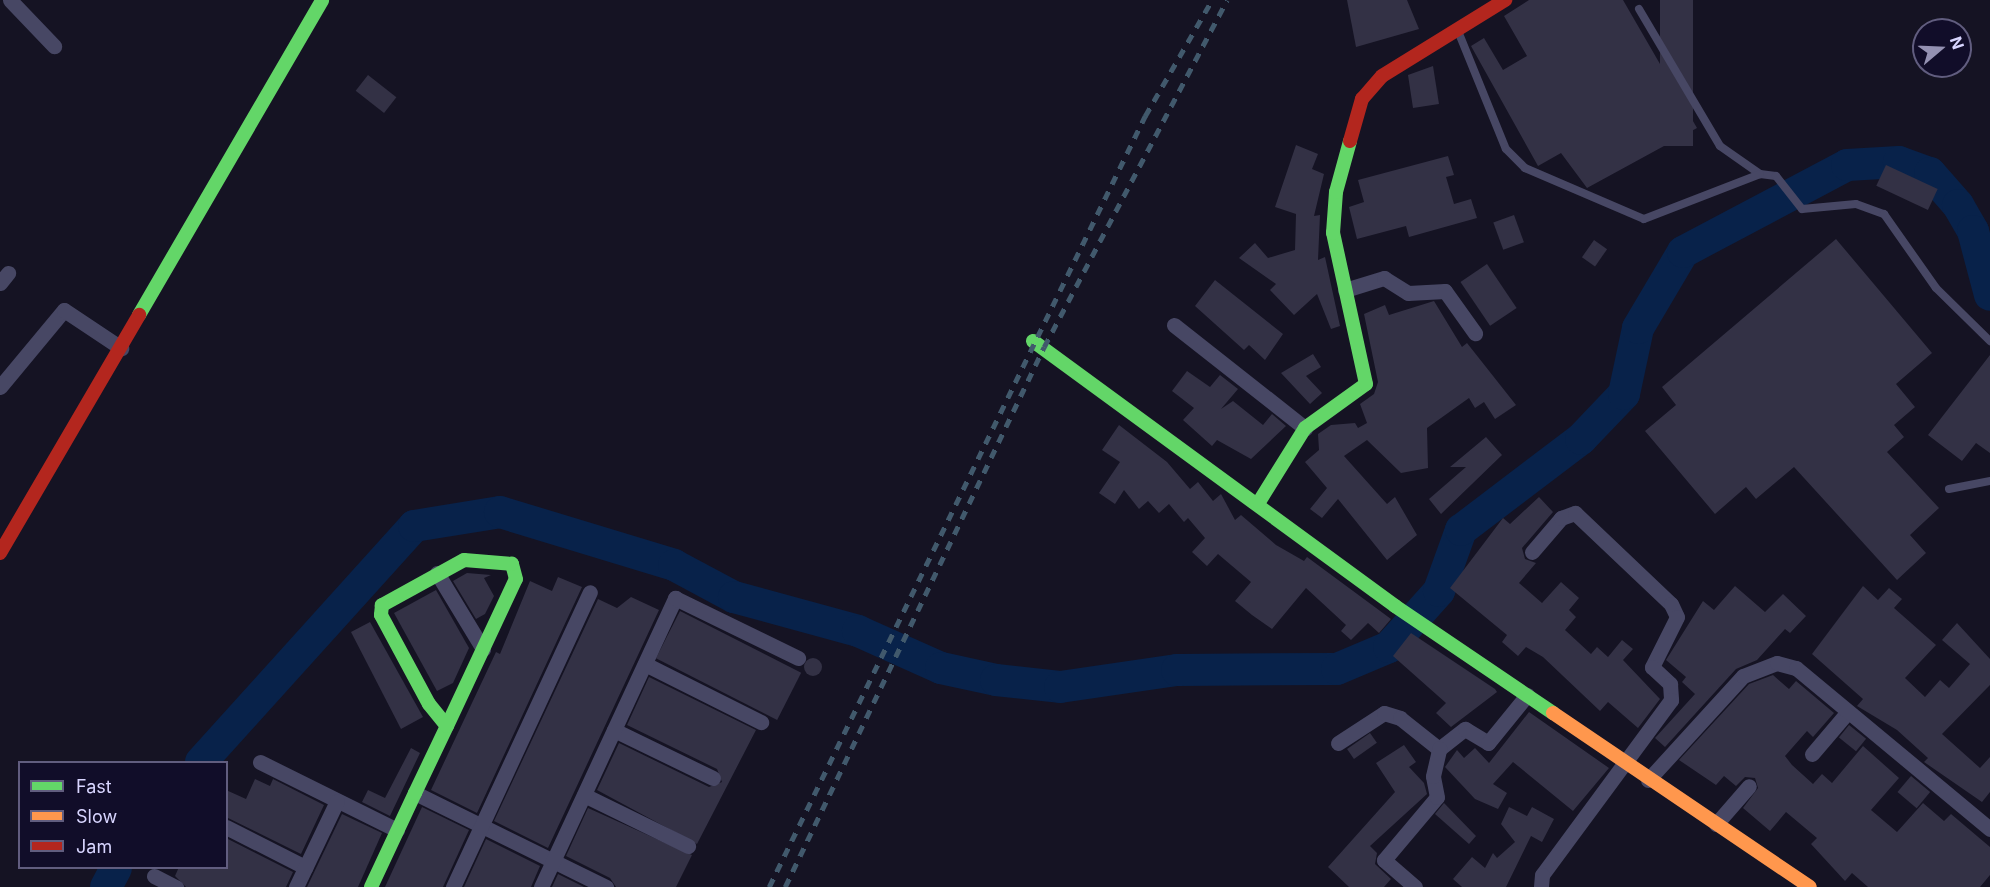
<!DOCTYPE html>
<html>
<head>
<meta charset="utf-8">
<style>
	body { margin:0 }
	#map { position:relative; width:1990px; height:887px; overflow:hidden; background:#151323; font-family:Inter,sans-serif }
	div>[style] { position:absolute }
	.river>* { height:32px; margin:-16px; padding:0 16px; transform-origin:16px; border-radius:16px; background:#08224a }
	.building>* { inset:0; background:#333145; transform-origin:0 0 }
	.round { border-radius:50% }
	.lane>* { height:8px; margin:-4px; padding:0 4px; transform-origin:4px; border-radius:4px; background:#474764 }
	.street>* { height:15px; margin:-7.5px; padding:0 7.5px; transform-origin:7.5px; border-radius:7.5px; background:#474764 }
	.fast>* { height:14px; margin:-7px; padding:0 7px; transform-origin:7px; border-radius:7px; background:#63d668 }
	.slow>* { height:14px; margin:-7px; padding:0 7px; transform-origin:7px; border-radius:7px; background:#ff974d }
	.jam>* { height:14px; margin:-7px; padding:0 7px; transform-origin:7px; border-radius:7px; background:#b3261e }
	.rail>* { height:4.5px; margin-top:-2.25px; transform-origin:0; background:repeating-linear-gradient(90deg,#41596c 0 9px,transparent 0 17px) }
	span { translate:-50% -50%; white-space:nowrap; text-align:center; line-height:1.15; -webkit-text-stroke:5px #110d29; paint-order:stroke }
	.legend { position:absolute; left:18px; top:761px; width:210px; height:108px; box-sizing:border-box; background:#110d29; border:2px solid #615d7f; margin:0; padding:8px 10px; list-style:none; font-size:18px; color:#d8d5ff }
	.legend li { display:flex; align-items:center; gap:12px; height:30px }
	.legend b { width:30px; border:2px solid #615d7f }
	.north { position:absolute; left:1912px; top:18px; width:60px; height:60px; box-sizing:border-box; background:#110d29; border:2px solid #615d7f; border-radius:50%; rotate:71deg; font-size:16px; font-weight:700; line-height:24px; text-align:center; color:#d8d5ff }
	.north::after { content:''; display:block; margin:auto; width:21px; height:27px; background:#9491b2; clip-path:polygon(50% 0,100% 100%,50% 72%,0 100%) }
</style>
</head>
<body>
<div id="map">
	<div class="river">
		<div style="left:201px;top:762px;width:318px;rotate:-47.9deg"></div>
		<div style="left:414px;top:526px;width:87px;rotate:-9.2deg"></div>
		<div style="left:500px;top:512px;width:182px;rotate:16.9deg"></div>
		<div style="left:674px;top:565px;width:68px;rotate:28.1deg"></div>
		<div style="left:734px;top:597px;width:129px;rotate:15.3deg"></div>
		<div style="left:858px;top:631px;width:91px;rotate:24deg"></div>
		<div style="left:941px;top:668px;width:56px;rotate:12.3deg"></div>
		<div style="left:996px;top:680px;width:64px;rotate:6.2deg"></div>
		<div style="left:1060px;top:687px;width:118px;rotate:-8.3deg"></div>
		<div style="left:1177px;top:670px;width:160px;rotate:-0.4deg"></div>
		<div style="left:1337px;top:669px;width:56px;rotate:-22.9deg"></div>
		<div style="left:1389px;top:647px;width:75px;rotate:-48.2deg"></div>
		<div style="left:1439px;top:591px;width:65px;rotate:-70.2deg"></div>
		<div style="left:1461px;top:530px;width:151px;rotate:-37.2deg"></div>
		<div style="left:1581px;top:439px;width:62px;rotate:-46.3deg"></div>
		<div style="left:1624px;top:394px;width:67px;rotate:-78deg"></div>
		<div style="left:1638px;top:328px;width:88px;rotate:-59.4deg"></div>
		<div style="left:1683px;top:252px;width:186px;rotate:-27.9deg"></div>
		<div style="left:1847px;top:165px;width:52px;rotate:-3.3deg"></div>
		<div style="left:1899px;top:162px;width:33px;rotate:20deg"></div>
		<div style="left:1930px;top:173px;width:43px;rotate:48.8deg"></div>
		<div style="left:1958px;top:205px;width:30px;rotate:60deg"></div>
		<div style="left:1973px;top:231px;width:66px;rotate:75.1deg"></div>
		<div style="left:106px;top:887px;width:21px;rotate:-62deg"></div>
	</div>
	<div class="building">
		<div style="clip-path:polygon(1347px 0,1407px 0,1419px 29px,1356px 47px)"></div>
		<div style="clip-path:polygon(1529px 0,1623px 0,1697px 128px,1587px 188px,1561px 153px,1538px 166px,1471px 46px,1484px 38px,1503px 70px,1527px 56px,1504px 16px)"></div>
		<div style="left:1660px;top:0;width:33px;height:146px"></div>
		<div style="clip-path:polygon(1433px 66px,1439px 104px,1413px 108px,1408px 75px)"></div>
		<div style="left:368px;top:75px;width:36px;height:20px;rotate:38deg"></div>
		<div style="clip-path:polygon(1296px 145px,1318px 154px,1312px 169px,1324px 174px,1314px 216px,1320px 215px,1318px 260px,1325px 257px,1340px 326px,1331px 329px,1317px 294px,1294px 315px,1270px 290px,1276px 284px,1239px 258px,1255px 243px,1268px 258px,1295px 250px,1296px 214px,1275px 207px)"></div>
		<div style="clip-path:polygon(1448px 156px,1454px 175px,1446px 177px,1454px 204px,1471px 199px,1477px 218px,1409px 237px,1406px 226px,1357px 239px,1349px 207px,1364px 202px,1358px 180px)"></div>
		<div style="left:1886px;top:165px;width:57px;height:23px;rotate:25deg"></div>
		<div style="left:1514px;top:215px;width:29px;height:22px;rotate:70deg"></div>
		<div style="clip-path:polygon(1836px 239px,1932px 353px,1896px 384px,1915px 407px,1894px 425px,1904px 437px,1887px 452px,1939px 508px,1910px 535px,1926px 553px,1897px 580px,1794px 467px,1756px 499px,1746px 487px,1715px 514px,1645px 431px,1676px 405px,1662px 387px)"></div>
		<div style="left:1594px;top:240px;width:16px;height:21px;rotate:35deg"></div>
		<div style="left:1487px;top:264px;width:53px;height:32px;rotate:56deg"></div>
		<div style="clip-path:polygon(1215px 280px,1283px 334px,1265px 360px,1249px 345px,1244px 350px,1195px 306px)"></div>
		<div style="clip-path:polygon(1434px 301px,1462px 347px,1467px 343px,1516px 405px,1495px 419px,1484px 402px,1475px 408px,1469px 398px,1427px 428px,1428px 468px,1401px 473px,1367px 440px,1344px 456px,1387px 504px,1395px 497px,1417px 535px,1387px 560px,1338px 499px,1322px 518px,1310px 509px,1327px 488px,1305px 462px,1319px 450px,1318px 434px,1331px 425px,1355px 423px,1358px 428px,1367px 423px,1360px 404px,1374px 394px,1378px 382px,1364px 314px,1385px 305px,1389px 315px)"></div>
		<div style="clip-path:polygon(1313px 354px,1321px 367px,1306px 376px,1322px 393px,1310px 404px,1281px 373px)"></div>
		<div style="clip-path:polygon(1990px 355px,1990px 453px,1976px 443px,1962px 461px,1928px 435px)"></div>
		<div style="clip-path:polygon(1187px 371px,1210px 387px,1220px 375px,1238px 389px,1221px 409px,1233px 401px,1263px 425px,1272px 414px,1286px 426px,1251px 459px,1217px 440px,1212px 446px,1183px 420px,1194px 408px,1172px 391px)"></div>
		<div style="clip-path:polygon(1119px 425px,1167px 462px,1190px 489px,1198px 482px,1213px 501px,1221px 494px,1235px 520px,1241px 515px,1276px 545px,1304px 561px,1307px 557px,1391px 619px,1379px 633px,1368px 623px,1351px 640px,1341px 631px,1346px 625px,1306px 588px,1272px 629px,1252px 615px,1235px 601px,1251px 582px,1218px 554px,1207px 566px,1192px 552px,1205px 538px,1188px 518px,1184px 522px,1169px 504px,1159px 513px,1148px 501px,1139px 509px,1124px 490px,1115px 504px,1099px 493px,1120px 462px,1102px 450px)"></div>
		<div style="clip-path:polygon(1486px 437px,1502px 455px,1441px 514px,1429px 499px,1466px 467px,1450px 467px)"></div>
		<div style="clip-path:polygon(1539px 497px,1553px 512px,1522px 548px,1525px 559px,1536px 563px,1519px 583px,1542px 603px,1561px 582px,1579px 598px,1569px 610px,1576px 617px,1565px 630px,1591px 654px,1597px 647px,1608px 657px,1622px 640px,1633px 649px,1623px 660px,1660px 699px,1638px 728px,1608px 702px,1600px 711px,1543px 657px,1526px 647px,1518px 656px,1502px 642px,1507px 635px,1450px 588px,1503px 518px,1510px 524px)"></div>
		<div style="clip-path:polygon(467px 573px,491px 575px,484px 578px,494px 596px,485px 614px,476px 619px,453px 581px)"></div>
		<div style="clip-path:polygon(558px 577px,582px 587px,477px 813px,431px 790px,496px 652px,500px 654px,530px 581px,552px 591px)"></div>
		<div style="clip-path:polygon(1735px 586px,1765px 612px,1783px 594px,1806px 616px,1790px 633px,1785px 629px,1757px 660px,1736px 669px,1665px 747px,1655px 738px,1695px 694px,1682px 682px,1686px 677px,1666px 660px,1703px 601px,1714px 610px)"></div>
		<div style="clip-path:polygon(1863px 586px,1878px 600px,1889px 588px,1902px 599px,1894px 608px,1936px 645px,1905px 678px,1925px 697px,1940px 680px,1949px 688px,1970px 664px,1942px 640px,1957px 623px,1990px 659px,1990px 685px,1942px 734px,1980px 768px,1990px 757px,1990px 792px,1982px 802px,1924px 762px,1928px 758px,1897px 730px,1857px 706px,1863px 699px,1812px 654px)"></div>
		<div style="clip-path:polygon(436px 590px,469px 648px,453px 683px,437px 691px,394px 613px)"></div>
		<div style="clip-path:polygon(631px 597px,659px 610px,548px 848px,494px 821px,598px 599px,617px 608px)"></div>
		<div style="left:680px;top:611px;width:136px;height:53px;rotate:27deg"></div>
		<div style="clip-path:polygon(370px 622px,423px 717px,401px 729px,351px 632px)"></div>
		<div style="clip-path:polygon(1411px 633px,1495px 689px,1497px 692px,1451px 727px,1436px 713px,1446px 703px,1393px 656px)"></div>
		<div class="round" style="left:804px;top:658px;width:18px;height:18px"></div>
		<div style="clip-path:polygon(1773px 675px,1789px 689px,1796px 681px,1834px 713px,1813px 737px,1807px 731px,1785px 756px,1792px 765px,1813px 784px,1822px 774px,1832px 783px,1863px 746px,1899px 778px,1871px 810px,1897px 832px,1923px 803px,1944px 821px,1951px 814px,1990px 847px,1990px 875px,1980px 887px,1868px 887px,1852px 873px,1845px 881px,1811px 844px,1817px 838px,1786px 812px,1770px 831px,1743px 808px,1758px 788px,1755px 778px,1745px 777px,1736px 786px,1724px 776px,1716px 785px,1679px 760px,1749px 684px)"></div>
		<div style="clip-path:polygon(649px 677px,756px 730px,697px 844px,597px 790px,619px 743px,709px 787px,722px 782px,717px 769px,627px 725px)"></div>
		<div style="clip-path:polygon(1529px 712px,1609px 768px,1573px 811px,1513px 762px,1493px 784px,1507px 793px,1498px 809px,1475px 799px,1445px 767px,1457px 750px,1464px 758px,1475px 748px,1489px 763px)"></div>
		<div style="left:1849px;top:725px;width:22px;height:16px;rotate:39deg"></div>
		<div style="left:1370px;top:733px;width:12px;height:28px;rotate:55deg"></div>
		<div style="clip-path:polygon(1404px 745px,1416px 762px,1409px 767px,1424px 783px,1427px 794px,1370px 846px,1377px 853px,1375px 864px,1391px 879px,1384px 887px,1349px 887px,1328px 867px,1395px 792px,1376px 763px)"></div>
		<div style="clip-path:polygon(411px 748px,420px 753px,390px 816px,362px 802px,368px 790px,385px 798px)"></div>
		<div style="left:1911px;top:776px;width:25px;height:21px;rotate:40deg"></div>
		<div style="clip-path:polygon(255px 779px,270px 786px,273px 779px,324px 805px,301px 854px,226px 817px,226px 790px,246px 799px)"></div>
		<div style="clip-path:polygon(1444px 803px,1476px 836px,1469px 844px,1435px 814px)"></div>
		<div style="clip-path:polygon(422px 807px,469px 830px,443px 887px,385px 887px)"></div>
		<div style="clip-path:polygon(1509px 807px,1527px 816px,1532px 807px,1554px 819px,1542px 842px,1531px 836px,1506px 887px,1462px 887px,1453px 879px,1472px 857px,1485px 868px,1493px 853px,1497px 858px,1515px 842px,1501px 824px)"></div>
		<div style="clip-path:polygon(588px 808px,692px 855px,676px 887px,616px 887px,610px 878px,566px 856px)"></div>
		<div style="clip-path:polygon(342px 814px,382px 833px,358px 887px,307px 887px)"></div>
		<div style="clip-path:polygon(226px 838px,293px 872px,286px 887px,186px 887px,175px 876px,179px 867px,226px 867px)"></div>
		<div style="clip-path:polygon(486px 839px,540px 866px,531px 887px,464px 887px)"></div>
		<div style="clip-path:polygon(558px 874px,584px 887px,552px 887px)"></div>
	</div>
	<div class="lane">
		<div style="left:1639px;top:9px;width:159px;rotate:59.4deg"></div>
		<div style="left:1720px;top:146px;width:49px;rotate:35deg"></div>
		<div style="left:1760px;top:174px;width:16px;rotate:7deg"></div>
		<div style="left:1776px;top:176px;width:42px;rotate:51.8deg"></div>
		<div style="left:1802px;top:209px;width:54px;rotate:-5.3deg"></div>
		<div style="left:1856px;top:204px;width:30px;rotate:20deg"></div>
		<div style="left:1884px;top:214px;width:90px;rotate:54.9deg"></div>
		<div style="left:1936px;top:288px;width:76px;rotate:44.5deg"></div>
		<div style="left:1458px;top:31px;width:127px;rotate:67.9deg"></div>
		<div style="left:1506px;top:149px;width:27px;rotate:45deg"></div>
		<div style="left:1525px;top:168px;width:129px;rotate:23.2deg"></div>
		<div style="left:1644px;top:219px;width:124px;rotate:-21.2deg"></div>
		<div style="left:1949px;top:489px;width:42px;rotate:-11deg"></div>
	</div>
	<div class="street">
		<div style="left:10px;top:0;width:64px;rotate:46.3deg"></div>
		<div style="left:0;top:283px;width:13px;rotate:-51deg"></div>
		<div style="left:1345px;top:290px;width:41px;rotate:-17.1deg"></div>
		<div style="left:1384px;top:278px;width:28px;rotate:32deg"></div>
		<div style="left:1408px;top:293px;width:37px;rotate:-3deg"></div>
		<div style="left:1445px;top:291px;width:52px;rotate:54.5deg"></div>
		<div style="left:1174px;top:325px;width:167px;rotate:38.2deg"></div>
		<div style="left:0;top:387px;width:100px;rotate:-50.3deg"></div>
		<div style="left:64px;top:310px;width:69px;rotate:33.7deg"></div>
		<div style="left:1532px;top:552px;width:45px;rotate:-49.5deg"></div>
		<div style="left:1561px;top:518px;width:15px;rotate:-20deg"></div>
		<div style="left:1575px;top:513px;width:132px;rotate:43.5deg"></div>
		<div style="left:1671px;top:604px;width:14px;rotate:65deg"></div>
		<div style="left:1677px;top:617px;width:56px;rotate:116.6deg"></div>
		<div style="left:1652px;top:667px;width:25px;rotate:43deg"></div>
		<div style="left:1670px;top:684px;width:16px;rotate:86deg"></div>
		<div style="left:1671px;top:700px;width:217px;rotate:126.4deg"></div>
		<div style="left:1542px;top:875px;width:12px;rotate:95deg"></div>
		<div style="left:437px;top:573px;width:89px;rotate:58.8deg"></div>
		<div style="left:645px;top:664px;width:130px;rotate:26.6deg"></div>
		<div style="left:614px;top:730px;width:110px;rotate:25.9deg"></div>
		<div style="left:1338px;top:743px;width:55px;rotate:-33.1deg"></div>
		<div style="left:1384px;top:713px;width:17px;rotate:17deg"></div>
		<div style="left:1400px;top:718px;width:50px;rotate:38.5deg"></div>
		<div style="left:1439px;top:749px;width:33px;rotate:-38deg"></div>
		<div style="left:1465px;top:729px;width:27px;rotate:31deg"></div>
		<div style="left:1488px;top:743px;width:62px;rotate:-50.9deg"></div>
		<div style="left:1812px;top:754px;width:52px;rotate:-49.6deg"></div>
		<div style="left:260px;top:762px;width:153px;rotate:26.4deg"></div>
		<div style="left:1648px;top:780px;width:141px;rotate:-47.6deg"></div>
		<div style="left:1743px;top:676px;width:36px;rotate:-21deg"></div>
		<div style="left:1777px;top:663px;width:20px;rotate:15deg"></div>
		<div style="left:1796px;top:668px;width:252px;rotate:39.7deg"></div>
		<div style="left:415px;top:793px;width:213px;rotate:26.2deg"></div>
		<div style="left:584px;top:795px;width:116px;rotate:26.1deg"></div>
		<div style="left:1716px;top:824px;width:50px;rotate:-49deg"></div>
		<div style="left:226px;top:827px;width:89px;rotate:26.9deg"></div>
		<div style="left:154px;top:876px;width:25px;rotate:27deg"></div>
		<div style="left:296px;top:887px;width:95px;rotate:-64.5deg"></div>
		<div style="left:453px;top:887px;width:325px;rotate:-65.1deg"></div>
		<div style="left:541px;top:887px;width:319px;rotate:-65.1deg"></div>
		<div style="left:675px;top:598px;width:137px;rotate:26deg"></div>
		<div style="left:1415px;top:887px;width:41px;rotate:-138.9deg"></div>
		<div style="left:1384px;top:860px;width:82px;rotate:-49.9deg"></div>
		<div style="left:1437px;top:797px;width:21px;rotate:-101deg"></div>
		<div style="left:1433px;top:776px;width:28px;rotate:-77deg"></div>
	</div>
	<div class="fast">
		<div style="left:139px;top:315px;width:364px;rotate:-59.8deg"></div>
		<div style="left:1033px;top:341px;width:449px;rotate:36.2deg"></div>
		<div style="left:1395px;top:606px;width:191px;rotate:34.1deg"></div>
		<div style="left:1259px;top:502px;width:87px;rotate:-58.1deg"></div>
		<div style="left:1305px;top:428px;width:75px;rotate:-35.8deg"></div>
		<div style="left:1366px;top:384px;width:155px;rotate:-102.3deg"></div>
		<div style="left:1333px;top:233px;width:41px;rotate:-85.8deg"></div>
		<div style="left:1336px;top:192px;width:53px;rotate:-74.6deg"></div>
		<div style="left:371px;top:887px;width:104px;rotate:-64.9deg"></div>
		<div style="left:415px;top:793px;width:74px;rotate:-64.5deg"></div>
		<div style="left:447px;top:726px;width:162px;rotate:-64.9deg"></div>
		<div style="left:516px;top:579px;width:16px;rotate:-105deg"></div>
		<div style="left:512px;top:564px;width:48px;rotate:-175.2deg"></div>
		<div style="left:464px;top:560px;width:94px;rotate:151.2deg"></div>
		<div style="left:382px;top:605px;width:10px;rotate:96deg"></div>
		<div style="left:381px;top:615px;width:101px;rotate:61.7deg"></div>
		<div style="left:429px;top:704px;width:28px;rotate:51deg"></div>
	</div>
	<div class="slow">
		<div style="left:1553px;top:713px;width:310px;rotate:34.1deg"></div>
	</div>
	<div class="jam">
		<div style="left:1350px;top:141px;width:44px;rotate:-74.1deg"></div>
		<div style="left:1362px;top:99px;width:30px;rotate:-49deg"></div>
		<div style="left:1382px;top:76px;width:145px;rotate:-31.7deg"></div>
		<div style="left:0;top:553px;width:276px;rotate:-59.7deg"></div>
	</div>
	<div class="rail">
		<div style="left:769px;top:887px;width:858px;rotate:-64deg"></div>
		<div style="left:1145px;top:116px;width:134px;rotate:-60deg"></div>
		<div style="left:785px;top:887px;width:599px;rotate:-64.38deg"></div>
		<div style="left:1044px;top:347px;width:392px;rotate:-62.2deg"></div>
	</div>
	<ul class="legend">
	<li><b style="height:8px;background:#63d668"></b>Fast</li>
	<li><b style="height:8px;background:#ff974d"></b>Slow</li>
	<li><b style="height:8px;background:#b3261e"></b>Jam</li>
	</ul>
	<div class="north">N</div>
</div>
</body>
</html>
